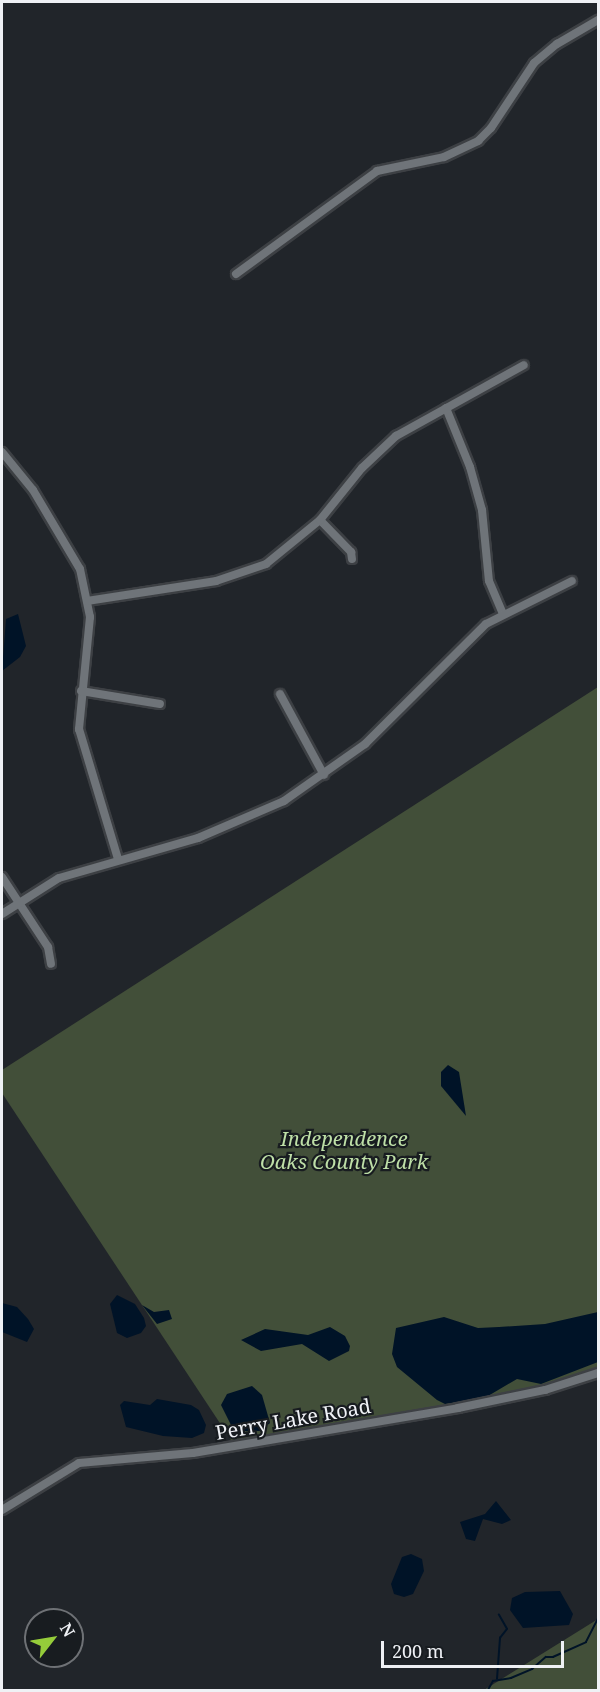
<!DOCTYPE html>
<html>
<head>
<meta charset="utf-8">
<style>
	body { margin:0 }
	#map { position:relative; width:600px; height:1692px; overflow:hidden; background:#21252a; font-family:"Noto Serif",serif }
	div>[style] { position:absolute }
	.green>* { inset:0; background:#424f39 }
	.water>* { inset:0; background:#001327 }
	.stream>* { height:1.5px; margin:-0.75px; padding:0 0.75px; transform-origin:0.75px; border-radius:0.75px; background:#001327 }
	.roads { filter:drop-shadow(2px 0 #3d4044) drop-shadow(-2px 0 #3d4044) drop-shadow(0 2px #3d4044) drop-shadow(0 -2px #3d4044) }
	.street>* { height:8px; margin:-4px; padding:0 4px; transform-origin:4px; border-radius:4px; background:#6f7479 }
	span { translate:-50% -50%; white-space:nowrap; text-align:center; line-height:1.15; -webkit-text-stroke:4.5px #181c20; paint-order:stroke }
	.park-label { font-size:20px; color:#bedfa7; font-style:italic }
	.street-label { font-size:20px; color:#eff1f5 }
	.frame { position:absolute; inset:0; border:3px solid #eff1f5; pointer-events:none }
	.north { position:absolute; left:24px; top:1608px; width:60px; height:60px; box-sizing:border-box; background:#181c20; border:2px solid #6e7175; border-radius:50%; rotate:59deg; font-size:16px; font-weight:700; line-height:24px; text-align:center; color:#eff1f5 }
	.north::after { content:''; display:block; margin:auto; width:21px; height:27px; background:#95cc3a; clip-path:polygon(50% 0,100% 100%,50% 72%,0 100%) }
	.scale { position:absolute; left:381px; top:1641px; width:183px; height:27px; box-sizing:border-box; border:3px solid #eff1f5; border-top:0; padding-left:8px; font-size:18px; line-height:21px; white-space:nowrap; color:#eff1f5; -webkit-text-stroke:4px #181c20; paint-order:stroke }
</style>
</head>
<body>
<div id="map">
	<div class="green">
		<div style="clip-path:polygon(598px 687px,598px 1369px,525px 1392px,237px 1449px,2px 1093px,2px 1070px)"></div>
		<div style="clip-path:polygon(598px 1619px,598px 1690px,484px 1690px)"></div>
	</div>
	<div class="water">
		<div style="clip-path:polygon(18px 614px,26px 646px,20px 657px,2px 671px,6px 619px)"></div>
		<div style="clip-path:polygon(448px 1065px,459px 1072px,466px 1116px,441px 1086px,441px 1072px)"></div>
		<div style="clip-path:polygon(117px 1295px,135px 1304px,144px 1318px,146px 1326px,141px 1333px,127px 1338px,117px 1333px,110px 1304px)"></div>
		<div style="clip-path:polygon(2px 1303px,17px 1307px,28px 1319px,34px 1329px,27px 1342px,2px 1332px)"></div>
		<div style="clip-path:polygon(142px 1305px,154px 1312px,169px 1310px,172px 1319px,157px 1324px)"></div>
		<div style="clip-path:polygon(598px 1312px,598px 1362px,541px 1384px,517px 1379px,488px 1396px,469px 1400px,445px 1404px,437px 1400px,397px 1367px,392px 1354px,396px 1328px,444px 1317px,478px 1328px,499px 1327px,545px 1324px)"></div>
		<div style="clip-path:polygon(330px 1327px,345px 1336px,350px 1346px,349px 1351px,329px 1361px,302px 1344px,261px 1351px,241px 1340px,265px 1329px,308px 1335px)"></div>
		<div style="clip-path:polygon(252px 1386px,262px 1395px,270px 1423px,260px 1431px,234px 1431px,221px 1405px,227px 1394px)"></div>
		<div style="clip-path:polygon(157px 1399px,191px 1405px,199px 1410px,206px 1425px,204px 1433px,192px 1438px,163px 1436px,126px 1427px,120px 1405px,124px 1401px,150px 1405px)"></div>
		<div style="clip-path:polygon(496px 1501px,511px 1520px,502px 1524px,483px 1519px,475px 1541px,466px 1539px,460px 1522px,485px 1514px)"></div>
		<div style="clip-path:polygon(411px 1554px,422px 1559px,424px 1571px,413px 1594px,404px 1597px,394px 1594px,391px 1584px,402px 1557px)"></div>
		<div style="clip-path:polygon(560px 1591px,573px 1614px,569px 1625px,523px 1628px,510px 1610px,512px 1598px,525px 1592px)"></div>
	</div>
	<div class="stream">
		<div style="left:497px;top:1679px;width:41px;rotate:-85.8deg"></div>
		<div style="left:500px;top:1638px;width:11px;rotate:-52deg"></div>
		<div style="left:507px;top:1629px;width:16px;rotate:-120deg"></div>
		<div style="left:488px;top:1690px;width:10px;rotate:-61deg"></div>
		<div style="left:493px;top:1681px;width:18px;rotate:-9deg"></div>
		<div style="left:511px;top:1678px;width:23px;rotate:-23deg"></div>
		<div style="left:532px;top:1669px;width:18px;rotate:-41deg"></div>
		<div style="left:546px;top:1657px;width:7px"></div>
		<div style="left:553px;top:1657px;width:36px;rotate:-24deg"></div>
		<div style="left:586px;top:1642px;width:27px;rotate:-63deg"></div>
	</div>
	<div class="roads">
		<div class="street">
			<div style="left:236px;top:274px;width:175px;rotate:-36.1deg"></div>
			<div style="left:377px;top:171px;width:68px;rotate:-11.8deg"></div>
			<div style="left:444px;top:157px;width:38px;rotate:-25deg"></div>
			<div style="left:478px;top:141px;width:18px;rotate:-45deg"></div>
			<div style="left:491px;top:128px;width:78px;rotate:-56.5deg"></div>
			<div style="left:534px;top:63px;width:30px;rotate:-40deg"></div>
			<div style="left:557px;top:44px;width:48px;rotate:-30.3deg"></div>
			<div style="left:446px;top:408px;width:64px;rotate:67.9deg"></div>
			<div style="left:470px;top:467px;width:45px;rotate:74.4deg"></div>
			<div style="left:482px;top:510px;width:71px;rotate:84.4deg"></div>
			<div style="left:489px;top:581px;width:36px;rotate:67deg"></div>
			<div style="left:2px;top:452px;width:49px;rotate:50.8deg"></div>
			<div style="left:33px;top:490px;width:92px;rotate:59.3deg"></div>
			<div style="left:80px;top:569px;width:49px;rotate:78.2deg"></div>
			<div style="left:90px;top:617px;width:113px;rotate:95.6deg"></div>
			<div style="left:79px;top:729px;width:136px;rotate:73.3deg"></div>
			<div style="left:320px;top:520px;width:45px;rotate:45.9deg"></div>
			<div style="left:351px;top:552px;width:7px;rotate:82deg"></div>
			<div style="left:87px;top:601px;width:131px;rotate:-8.8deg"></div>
			<div style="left:216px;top:581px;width:53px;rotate:-18.8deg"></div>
			<div style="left:266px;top:564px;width:70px;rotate:-39.2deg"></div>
			<div style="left:320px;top:520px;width:67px;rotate:-51.1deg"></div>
			<div style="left:362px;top:468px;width:47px;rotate:-43.3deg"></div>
			<div style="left:396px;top:436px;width:146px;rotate:-29deg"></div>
			<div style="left:81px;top:691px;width:80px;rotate:9.3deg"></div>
			<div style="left:280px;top:694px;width:92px;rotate:61.5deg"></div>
			<div style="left:2px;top:877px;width:84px;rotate:56.7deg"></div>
			<div style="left:48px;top:947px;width:17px;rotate:80deg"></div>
			<div style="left:2px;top:914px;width:67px;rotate:-32.3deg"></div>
			<div style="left:59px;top:878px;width:145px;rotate:-16.1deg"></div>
			<div style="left:198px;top:838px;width:94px;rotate:-23.3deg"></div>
			<div style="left:284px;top:801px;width:99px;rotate:-35.1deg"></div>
			<div style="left:365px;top:744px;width:170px;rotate:-44.8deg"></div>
			<div style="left:486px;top:624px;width:96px;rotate:-26.6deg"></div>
			<div style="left:2px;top:1510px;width:90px;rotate:-31.4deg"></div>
			<div style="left:79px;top:1463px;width:114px;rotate:-5deg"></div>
			<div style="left:193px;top:1453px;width:269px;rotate:-9.6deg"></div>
			<div style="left:458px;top:1408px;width:89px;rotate:-11.7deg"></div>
			<div style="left:545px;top:1390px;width:56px;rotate:-17.8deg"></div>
		</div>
	</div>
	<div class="park-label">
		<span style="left:344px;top:1150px">Independence<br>Oaks County Park</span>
	</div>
	<div class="street-label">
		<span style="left:293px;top:1419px;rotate:-10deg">Perry Lake Road</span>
	</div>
	<div class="frame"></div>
	<div class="north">N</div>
	<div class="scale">200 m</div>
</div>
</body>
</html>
